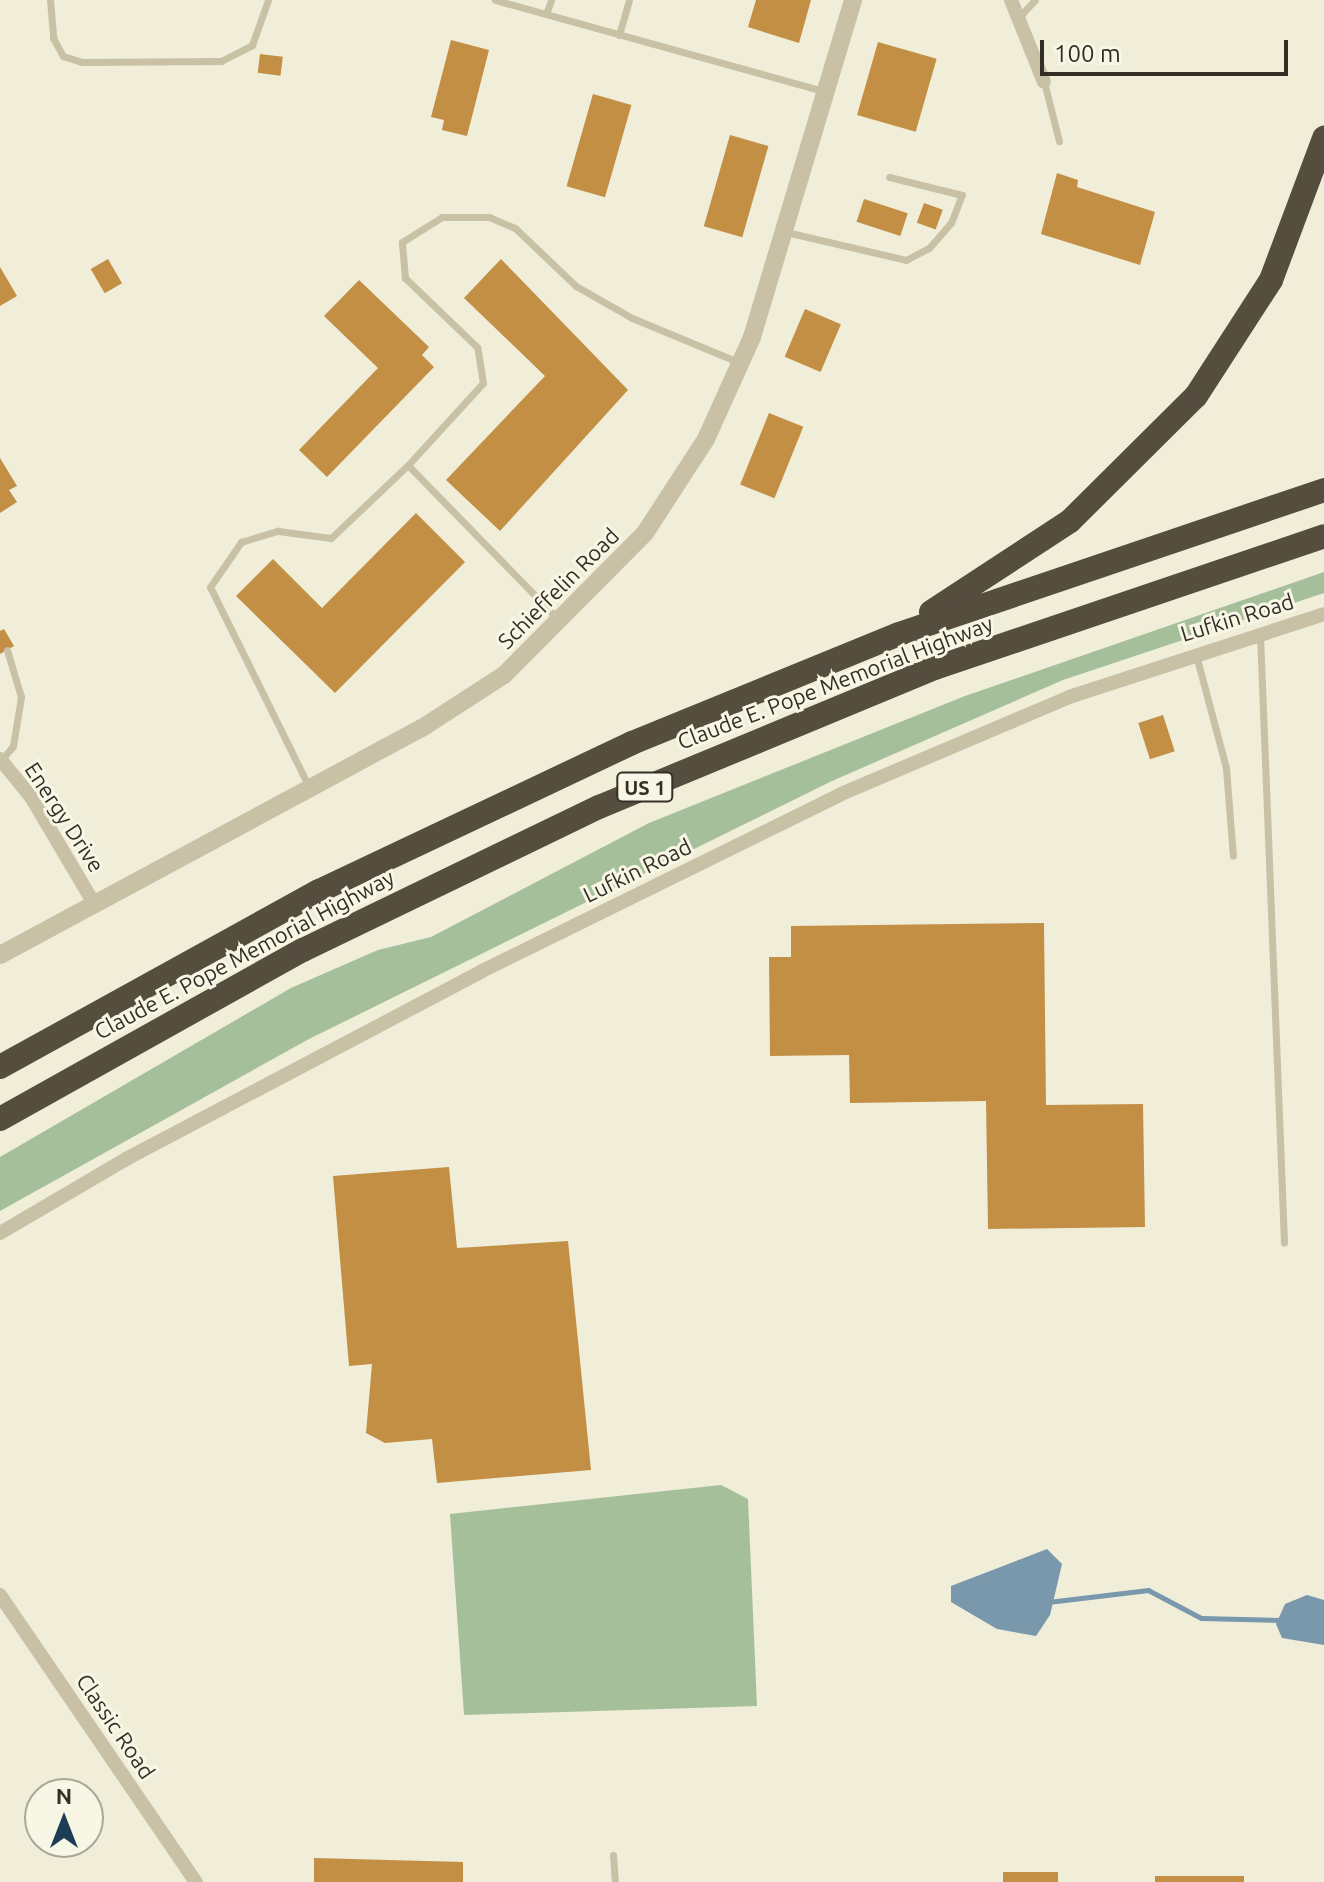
<!DOCTYPE html>
<html>
<head>
<meta charset="utf-8">
<style>
	body { margin:0 }
	#map { position:relative; width:1324px; height:1882px; overflow:hidden; background:#f0edd9; font-family:Ubuntu,sans-serif }
	div>[style] { position:absolute }
	.green>* { inset:0; background:#a5bf9a }
	.water>* { inset:0; background:#7998ac }
	.stream>* { height:5px; margin:-2.5px; padding:0 2.5px; transform-origin:2.5px; border-radius:2.5px; background:#7998ac }
	.building>* { inset:0; background:#c28f45; transform-origin:0 0 }
	.service>* { height:7px; margin:-3.5px; padding:0 3.5px; transform-origin:3.5px; border-radius:3.5px; background:#c8c1a5 }
	.minor>* { height:14px; margin:-7px; padding:0 7px; transform-origin:7px; border-radius:7px; background:#c8c1a5 }
	.tertiary>* { height:18px; margin:-9px; padding:0 9px; transform-origin:9px; border-radius:9px; background:#c8c1a5 }
	.motorway>* { height:24px; margin:-12px; padding:0 12px; transform-origin:12px; border-radius:12px; background:#554d3e }
	span { translate:-50% -50%; white-space:nowrap; text-align:center; line-height:1.15; -webkit-text-stroke:6px #f8f6e5; paint-order:stroke }
	.shield-label span { padding:2px 6px; background:#f8f6e5; border:2px solid; border-radius:6px; -webkit-text-stroke-width:0 }
	.shield-label { font-size:20px; color:#342f26; font-weight:700 }
	.street-label { font-size:22px; color:#342f26 }
	.north { position:absolute; left:24px; top:1778px; width:80px; height:80px; box-sizing:border-box; background:#f8f6e5; border:2px solid #aaa699; border-radius:50%; rotate:0deg; font-size:22px; font-weight:700; line-height:32px; text-align:center; color:#342f26 }
	.north::after { content:''; display:block; margin:auto; width:28px; height:36px; background:#1d3d54; clip-path:polygon(50% 0,100% 100%,50% 72%,0 100%) }
	.scale { position:absolute; left:1040px; top:40px; width:248px; height:36px; box-sizing:border-box; border:4px solid #342f26; border-top:0; padding-left:10px; font-size:24px; line-height:28px; white-space:nowrap; color:#342f26; -webkit-text-stroke:6px #f8f6e5; paint-order:stroke }
</style>
</head>
<body>
<div id="map">
	<div class="green">
		<div style="clip-path:polygon(1324px 572px,1324px 593px,1063px 680px,832px 781px,309px 1039px,0 1211px,0 1157px,291px 988px,378px 950px,431px 937px,649px 823px,965px 696px)"></div>
		<div style="clip-path:polygon(721px 1485px,748px 1499px,757px 1706px,464px 1715px,450px 1514px)"></div>
	</div>
	<div class="water">
		<div style="clip-path:polygon(1047px 1549px,1062px 1564px,1050px 1615px,1036px 1636px,997px 1629px,951px 1602px,951px 1586px)"></div>
		<div style="clip-path:polygon(1307px 1595px,1324px 1600px,1324px 1645px,1282px 1638px,1276px 1624px,1285px 1604px)"></div>
	</div>
	<div class="stream">
		<div style="left:1048px;top:1602px;width:101px;rotate:-6.8deg"></div>
		<div style="left:1148px;top:1590px;width:60px;rotate:27.8deg"></div>
		<div style="left:1201px;top:1618px;width:82px;rotate:1.4deg"></div>
	</div>
	<div class="building">
		<div style="clip-path:polygon(756px 0,811px 0,799px 43px,748px 27px)"></div>
		<div style="clip-path:polygon(451px 40px,489px 50px,467px 136px,442px 130px,444px 120px,431px 117px)"></div>
		<div style="left:878px;top:42px;width:61px;height:76px;rotate:16deg"></div>
		<div style="left:260px;top:54px;width:23px;height:19px;rotate:7deg"></div>
		<div style="left:593px;top:94px;width:40px;height:96px;rotate:16deg"></div>
		<div style="left:730px;top:135px;width:40px;height:95px;rotate:16deg"></div>
		<div style="clip-path:polygon(1057px 173px,1078px 180px,1077px 187px,1155px 212px,1140px 265px,1041px 234px)"></div>
		<div style="left:864px;top:199px;width:46px;height:24px;rotate:18deg"></div>
		<div style="left:924px;top:203px;width:20px;height:21px;rotate:20deg"></div>
		<div style="left:108px;top:259px;width:28px;height:20px;rotate:60deg"></div>
		<div style="clip-path:polygon(501px 259px,628px 390px,500px 531px,446px 480px,545px 376px,464px 298px)"></div>
		<div style="clip-path:polygon(0 267px,17px 296px,0 306px)"></div>
		<div style="clip-path:polygon(359px 280px,429px 347px,422px 355px,434px 367px,327px 477px,299px 450px,378px 368px,324px 316px)"></div>
		<div style="left:805px;top:309px;width:39px;height:52px;rotate:23deg"></div>
		<div style="left:769px;top:413px;width:37px;height:77px;rotate:22deg"></div>
		<div style="clip-path:polygon(0 458px,17px 486px,9px 490px,17px 502px,0 513px)"></div>
		<div style="clip-path:polygon(416px 513px,465px 562px,335px 693px,236px 596px,273px 559px,322px 608px)"></div>
		<div style="clip-path:polygon(4px 629px,14px 646px,0 654px,0 631px)"></div>
		<div style="left:1163px;top:715px;width:38px;height:26px;rotate:72deg"></div>
		<div style="clip-path:polygon(1044px 923px,1046px 1105px,1143px 1104px,1145px 1227px,988px 1229px,986px 1101px,850px 1103px,849px 1055px,770px 1056px,769px 957px,791px 957px,791px 926px)"></div>
		<div style="clip-path:polygon(449px 1167px,457px 1248px,568px 1241px,591px 1470px,437px 1483px,432px 1439px,385px 1443px,366px 1433px,372px 1364px,349px 1366px,333px 1176px)"></div>
		<div style="clip-path:polygon(314px 1858px,463px 1862px,463px 1882px,314px 1882px)"></div>
		<div style="left:1003px;top:1872px;width:55px;height:10px"></div>
		<div style="left:1155px;top:1876px;width:89px;height:6px"></div>
	</div>
	<div class="service">
		<div style="left:50px;top:0;width:38px;rotate:85deg"></div>
		<div style="left:53px;top:38px;width:21px;rotate:61deg"></div>
		<div style="left:63px;top:56px;width:20px;rotate:18deg"></div>
		<div style="left:82px;top:62px;width:139px;rotate:-0.4deg"></div>
		<div style="left:221px;top:61px;width:35px;rotate:-27deg"></div>
		<div style="left:252px;top:45px;width:48px;rotate:-70.4deg"></div>
		<div style="left:495px;top:0;width:341px;rotate:15.5deg"></div>
		<div style="left:546px;top:14px;width:15px;rotate:-70deg"></div>
		<div style="left:1019px;top:17px;width:23px;rotate:-47deg"></div>
		<div style="left:619px;top:35px;width:36px;rotate:-74deg"></div>
		<div style="left:1044px;top:82px;width:61px;rotate:75.7deg"></div>
		<div style="left:786px;top:232px;width:123px;rotate:13.1deg"></div>
		<div style="left:906px;top:260px;width:26px;rotate:-28deg"></div>
		<div style="left:929px;top:248px;width:33px;rotate:-49deg"></div>
		<div style="left:951px;top:223px;width:30px;rotate:-69deg"></div>
		<div style="left:962px;top:195px;width:75px;rotate:-166.1deg"></div>
		<div style="left:559px;top:620px;width:216px;rotate:-134.3deg"></div>
		<div style="left:408px;top:465px;width:111px;rotate:-47.6deg"></div>
		<div style="left:483px;top:383px;width:36px;rotate:-99deg"></div>
		<div style="left:477px;top:347px;width:100px;rotate:-136.2deg"></div>
		<div style="left:405px;top:278px;width:36px;rotate:-95deg"></div>
		<div style="left:402px;top:242px;width:47px;rotate:-32deg"></div>
		<div style="left:442px;top:217px;width:47px"></div>
		<div style="left:489px;top:217px;width:28px;rotate:23deg"></div>
		<div style="left:515px;top:228px;width:84px;rotate:43.6deg"></div>
		<div style="left:576px;top:286px;width:64px;rotate:29.7deg"></div>
		<div style="left:632px;top:318px;width:115px;rotate:22.5deg"></div>
		<div style="left:1260px;top:634px;width:609px;rotate:87.74deg"></div>
		<div style="left:1196px;top:655px;width:117px;rotate:75.1deg"></div>
		<div style="left:1226px;top:768px;width:88px;rotate:85.5deg"></div>
		<div style="left:1px;top:760px;width:18px;rotate:-49deg"></div>
		<div style="left:13px;top:746px;width:50px;rotate:-80.7deg"></div>
		<div style="left:21px;top:697px;width:49px;rotate:-106.6deg"></div>
		<div style="left:309px;top:787px;width:223px;rotate:-116.3deg"></div>
		<div style="left:210px;top:587px;width:55px;rotate:-55.4deg"></div>
		<div style="left:241px;top:542px;width:39px;rotate:-17deg"></div>
		<div style="left:278px;top:531px;width:53px;rotate:7.5deg"></div>
		<div style="left:331px;top:538px;width:106px;rotate:-43.5deg"></div>
		<div style="left:613px;top:1855px;width:27px;rotate:86deg"></div>
	</div>
	<div class="minor">
		<div style="left:1011px;top:0;width:88px;rotate:68.1deg"></div>
		<div style="left:0;top:759px;width:49px;rotate:50.8deg"></div>
		<div style="left:31px;top:797px;width:120px;rotate:59.4deg"></div>
		<div style="left:0;top:1233px;width:146px;rotate:-30.4deg"></div>
		<div style="left:126px;top:1159px;width:403px;rotate:-27.8deg"></div>
		<div style="left:482px;top:971px;width:400px;rotate:-26.2deg"></div>
		<div style="left:841px;top:794px;width:248px;rotate:-23deg"></div>
		<div style="left:1069px;top:697px;width:268px;rotate:-18deg"></div>
		<div style="left:0;top:1595px;width:348px;rotate:55.7deg"></div>
	</div>
	<div class="tertiary">
		<div style="left:0;top:955px;width:479px;rotate:-28.3deg"></div>
		<div style="left:422px;top:728px;width:98px;rotate:-32.9deg"></div>
		<div style="left:504px;top:675px;width:200px;rotate:-45.2deg"></div>
		<div style="left:645px;top:533px;width:112px;rotate:-57deg"></div>
		<div style="left:706px;top:439px;width:112px;rotate:-65.7deg"></div>
		<div style="left:752px;top:337px;width:352px;rotate:-73.3deg"></div>
	</div>
	<div class="motorway">
		<div style="left:931px;top:612px;width:166px;rotate:-33.2deg"></div>
		<div style="left:1070px;top:521px;width:177px;rotate:-44.8deg"></div>
		<div style="left:1196px;top:396px;width:138px;rotate:-57.1deg"></div>
		<div style="left:1271px;top:280px;width:152px;rotate:-69.5deg"></div>
		<div style="left:0;top:1067px;width:364px;rotate:-28.9deg"></div>
		<div style="left:319px;top:891px;width:346px;rotate:-25.3deg"></div>
		<div style="left:632px;top:743px;width:288px;rotate:-22.2deg"></div>
		<div style="left:899px;top:634px;width:449px;rotate:-18.7deg"></div>
		<div style="left:0;top:1119px;width:347px;rotate:-29.2deg"></div>
		<div style="left:303px;top:950px;width:329px;rotate:-25.8deg"></div>
		<div style="left:599px;top:807px;width:364px;rotate:-22.5deg"></div>
		<div style="left:935px;top:668px;width:411px;rotate:-18.7deg"></div>
	</div>
	<div class="shield-label">
		<span style="left:645px;top:787px">US 1</span>
	</div>
	<div class="street-label">
		<span style="left:558px;top:588px;rotate:-45deg">Schieffelin Road</span>
		<span style="left:1237px;top:617px;rotate:-17deg">Lufkin Road</span>
		<span style="left:835px;top:682px;rotate:-21deg">Claude E. Pope Memorial Highway</span>
		<span style="left:65px;top:817px;rotate:57deg">Energy Drive</span>
		<span style="left:637px;top:870px;rotate:-26deg">Lufkin Road</span>
		<span style="left:244px;top:954px;rotate:-28deg">Claude E. Pope Memorial Highway</span>
		<span style="left:116px;top:1726px;rotate:56deg">Classic Road</span>
	</div>
	<div class="north">N</div>
	<div class="scale">100 m</div>
</div>
</body>
</html>
